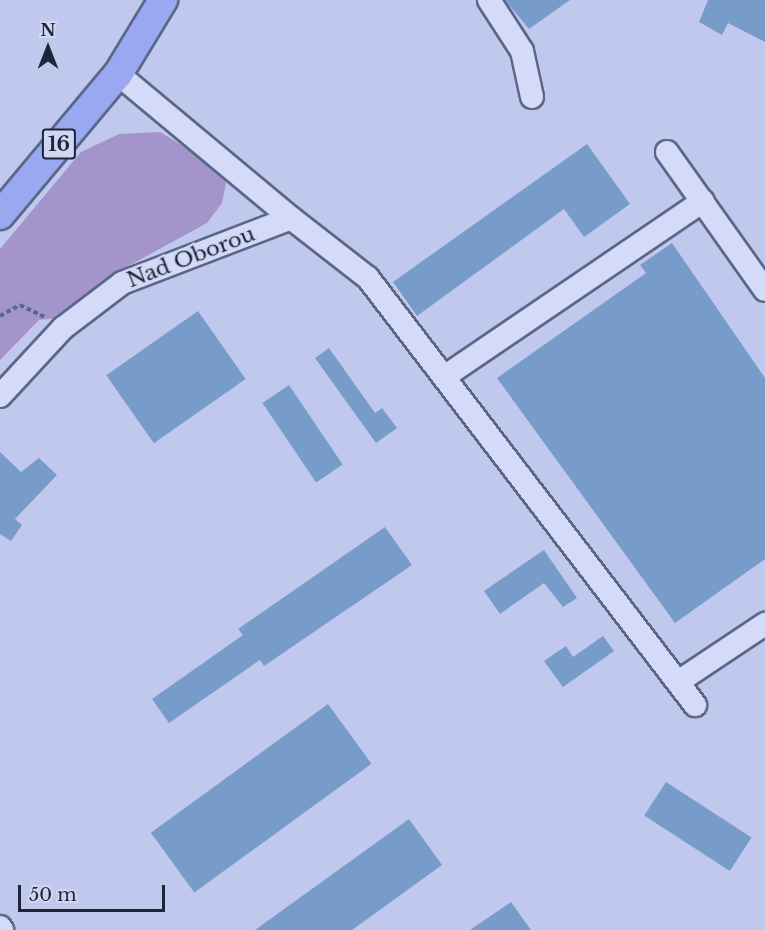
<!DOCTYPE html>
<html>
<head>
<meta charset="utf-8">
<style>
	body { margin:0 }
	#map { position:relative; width:765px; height:930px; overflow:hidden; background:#c1c8ed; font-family:"Libre Baskerville",serif }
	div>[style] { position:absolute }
	.green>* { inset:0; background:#a395ca }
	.building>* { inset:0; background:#789cca; transform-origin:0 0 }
	.path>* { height:4px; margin-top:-2px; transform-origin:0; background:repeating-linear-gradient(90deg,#596886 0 4.5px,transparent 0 7.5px) }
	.roads { filter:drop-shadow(2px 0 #596886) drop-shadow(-2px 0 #596886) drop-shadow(0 2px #596886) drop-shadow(0 -2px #596886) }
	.minor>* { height:22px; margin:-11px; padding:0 11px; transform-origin:11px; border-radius:11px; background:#d4daf8 }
	.major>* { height:28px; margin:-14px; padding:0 14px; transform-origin:14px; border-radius:14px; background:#99a8f0 }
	span { translate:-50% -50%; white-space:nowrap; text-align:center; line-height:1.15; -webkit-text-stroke:4.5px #d0d6f4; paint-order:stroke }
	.shield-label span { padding:2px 4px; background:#d0d6f4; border:2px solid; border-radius:4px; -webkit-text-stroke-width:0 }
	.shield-label { font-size:20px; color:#1d2636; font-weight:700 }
	.street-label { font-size:21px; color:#1d2636 }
	.north { position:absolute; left:18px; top:18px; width:60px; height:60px; -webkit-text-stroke:4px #d0d6f4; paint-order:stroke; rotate:0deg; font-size:16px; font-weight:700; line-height:24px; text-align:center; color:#1d2636 }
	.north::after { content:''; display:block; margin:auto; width:21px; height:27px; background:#1d2636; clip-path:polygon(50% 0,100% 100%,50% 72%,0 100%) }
	.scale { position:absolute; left:18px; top:885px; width:147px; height:27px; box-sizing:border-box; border:3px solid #1d2636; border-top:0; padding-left:8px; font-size:18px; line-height:21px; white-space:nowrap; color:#1d2636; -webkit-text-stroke:4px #d0d6f4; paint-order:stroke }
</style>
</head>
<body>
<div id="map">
	<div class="green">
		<div style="clip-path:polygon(160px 132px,219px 168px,226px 183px,222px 203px,207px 223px,121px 270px,57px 318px,39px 320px,0 360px,0 249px,81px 152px,119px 134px)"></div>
	</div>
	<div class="building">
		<div style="clip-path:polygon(505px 0,570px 0,529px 29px)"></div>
		<div style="clip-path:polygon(708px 0,765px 0,765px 42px,728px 23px,722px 35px,699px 22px)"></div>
		<div style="clip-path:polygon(587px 144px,630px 204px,584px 237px,564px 209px,417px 316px,393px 282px)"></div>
		<div style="clip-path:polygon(672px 243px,765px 378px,765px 559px,675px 623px,497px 378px,646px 273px,640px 265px)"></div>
		<div style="left:198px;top:311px;width:83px;height:112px;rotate:55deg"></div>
		<div style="clip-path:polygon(329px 348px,375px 413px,382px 408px,397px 428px,376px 443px,315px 358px)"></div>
		<div style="left:289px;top:385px;width:96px;height:32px;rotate:56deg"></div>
		<div style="clip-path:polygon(0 452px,21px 472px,39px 458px,57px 475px,15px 519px,22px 525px,11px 541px,0 534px)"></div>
		<div style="clip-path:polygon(385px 527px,412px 565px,264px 666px,260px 660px,169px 723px,152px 699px,243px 635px,238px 629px)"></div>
		<div style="clip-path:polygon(544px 550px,577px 598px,563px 607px,544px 583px,500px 614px,484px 591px)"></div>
		<div style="clip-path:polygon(603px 636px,614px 651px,563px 687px,544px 661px,566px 646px,573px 657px)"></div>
		<div style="left:328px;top:704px;width:74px;height:219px;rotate:54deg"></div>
		<div style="left:666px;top:782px;width:102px;height:40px;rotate:33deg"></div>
		<div style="clip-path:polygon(409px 819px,442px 865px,352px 930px,255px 930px)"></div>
		<div style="clip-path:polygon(511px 902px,531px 930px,470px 930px)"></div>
	</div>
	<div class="path">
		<div style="left:0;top:316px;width:23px;rotate:-29deg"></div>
		<div style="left:20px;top:305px;width:30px;rotate:26deg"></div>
	</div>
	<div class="roads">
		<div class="minor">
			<div style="left:489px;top:0;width:61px;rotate:57.1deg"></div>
			<div style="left:522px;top:51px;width:47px;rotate:77.7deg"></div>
			<div style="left:118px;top:74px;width:225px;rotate:39.8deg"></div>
			<div style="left:667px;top:152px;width:169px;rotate:54.6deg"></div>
			<div style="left:444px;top:377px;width:313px;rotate:-34.2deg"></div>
			<div style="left:0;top:396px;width:93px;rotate:-47.2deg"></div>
			<div style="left:63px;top:328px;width:74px;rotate:-37.3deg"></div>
			<div style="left:122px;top:283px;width:181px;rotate:-21deg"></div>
			<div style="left:291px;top:218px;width:98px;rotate:37.9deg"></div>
			<div style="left:368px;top:278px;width:538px;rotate:52.55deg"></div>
			<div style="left:678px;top:682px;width:105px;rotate:-33.7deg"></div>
			<div style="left:0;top:927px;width:4px;rotate:56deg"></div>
		</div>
		<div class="major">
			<div style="left:0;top:215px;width:184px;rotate:-50.1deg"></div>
			<div style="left:118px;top:74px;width:87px;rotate:-58.7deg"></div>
		</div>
	</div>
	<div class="shield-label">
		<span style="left:59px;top:144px">16</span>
	</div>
	<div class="street-label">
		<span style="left:191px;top:257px;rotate:-21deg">Nad Oborou</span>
	</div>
	<div class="north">N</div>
	<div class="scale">50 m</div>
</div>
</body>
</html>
